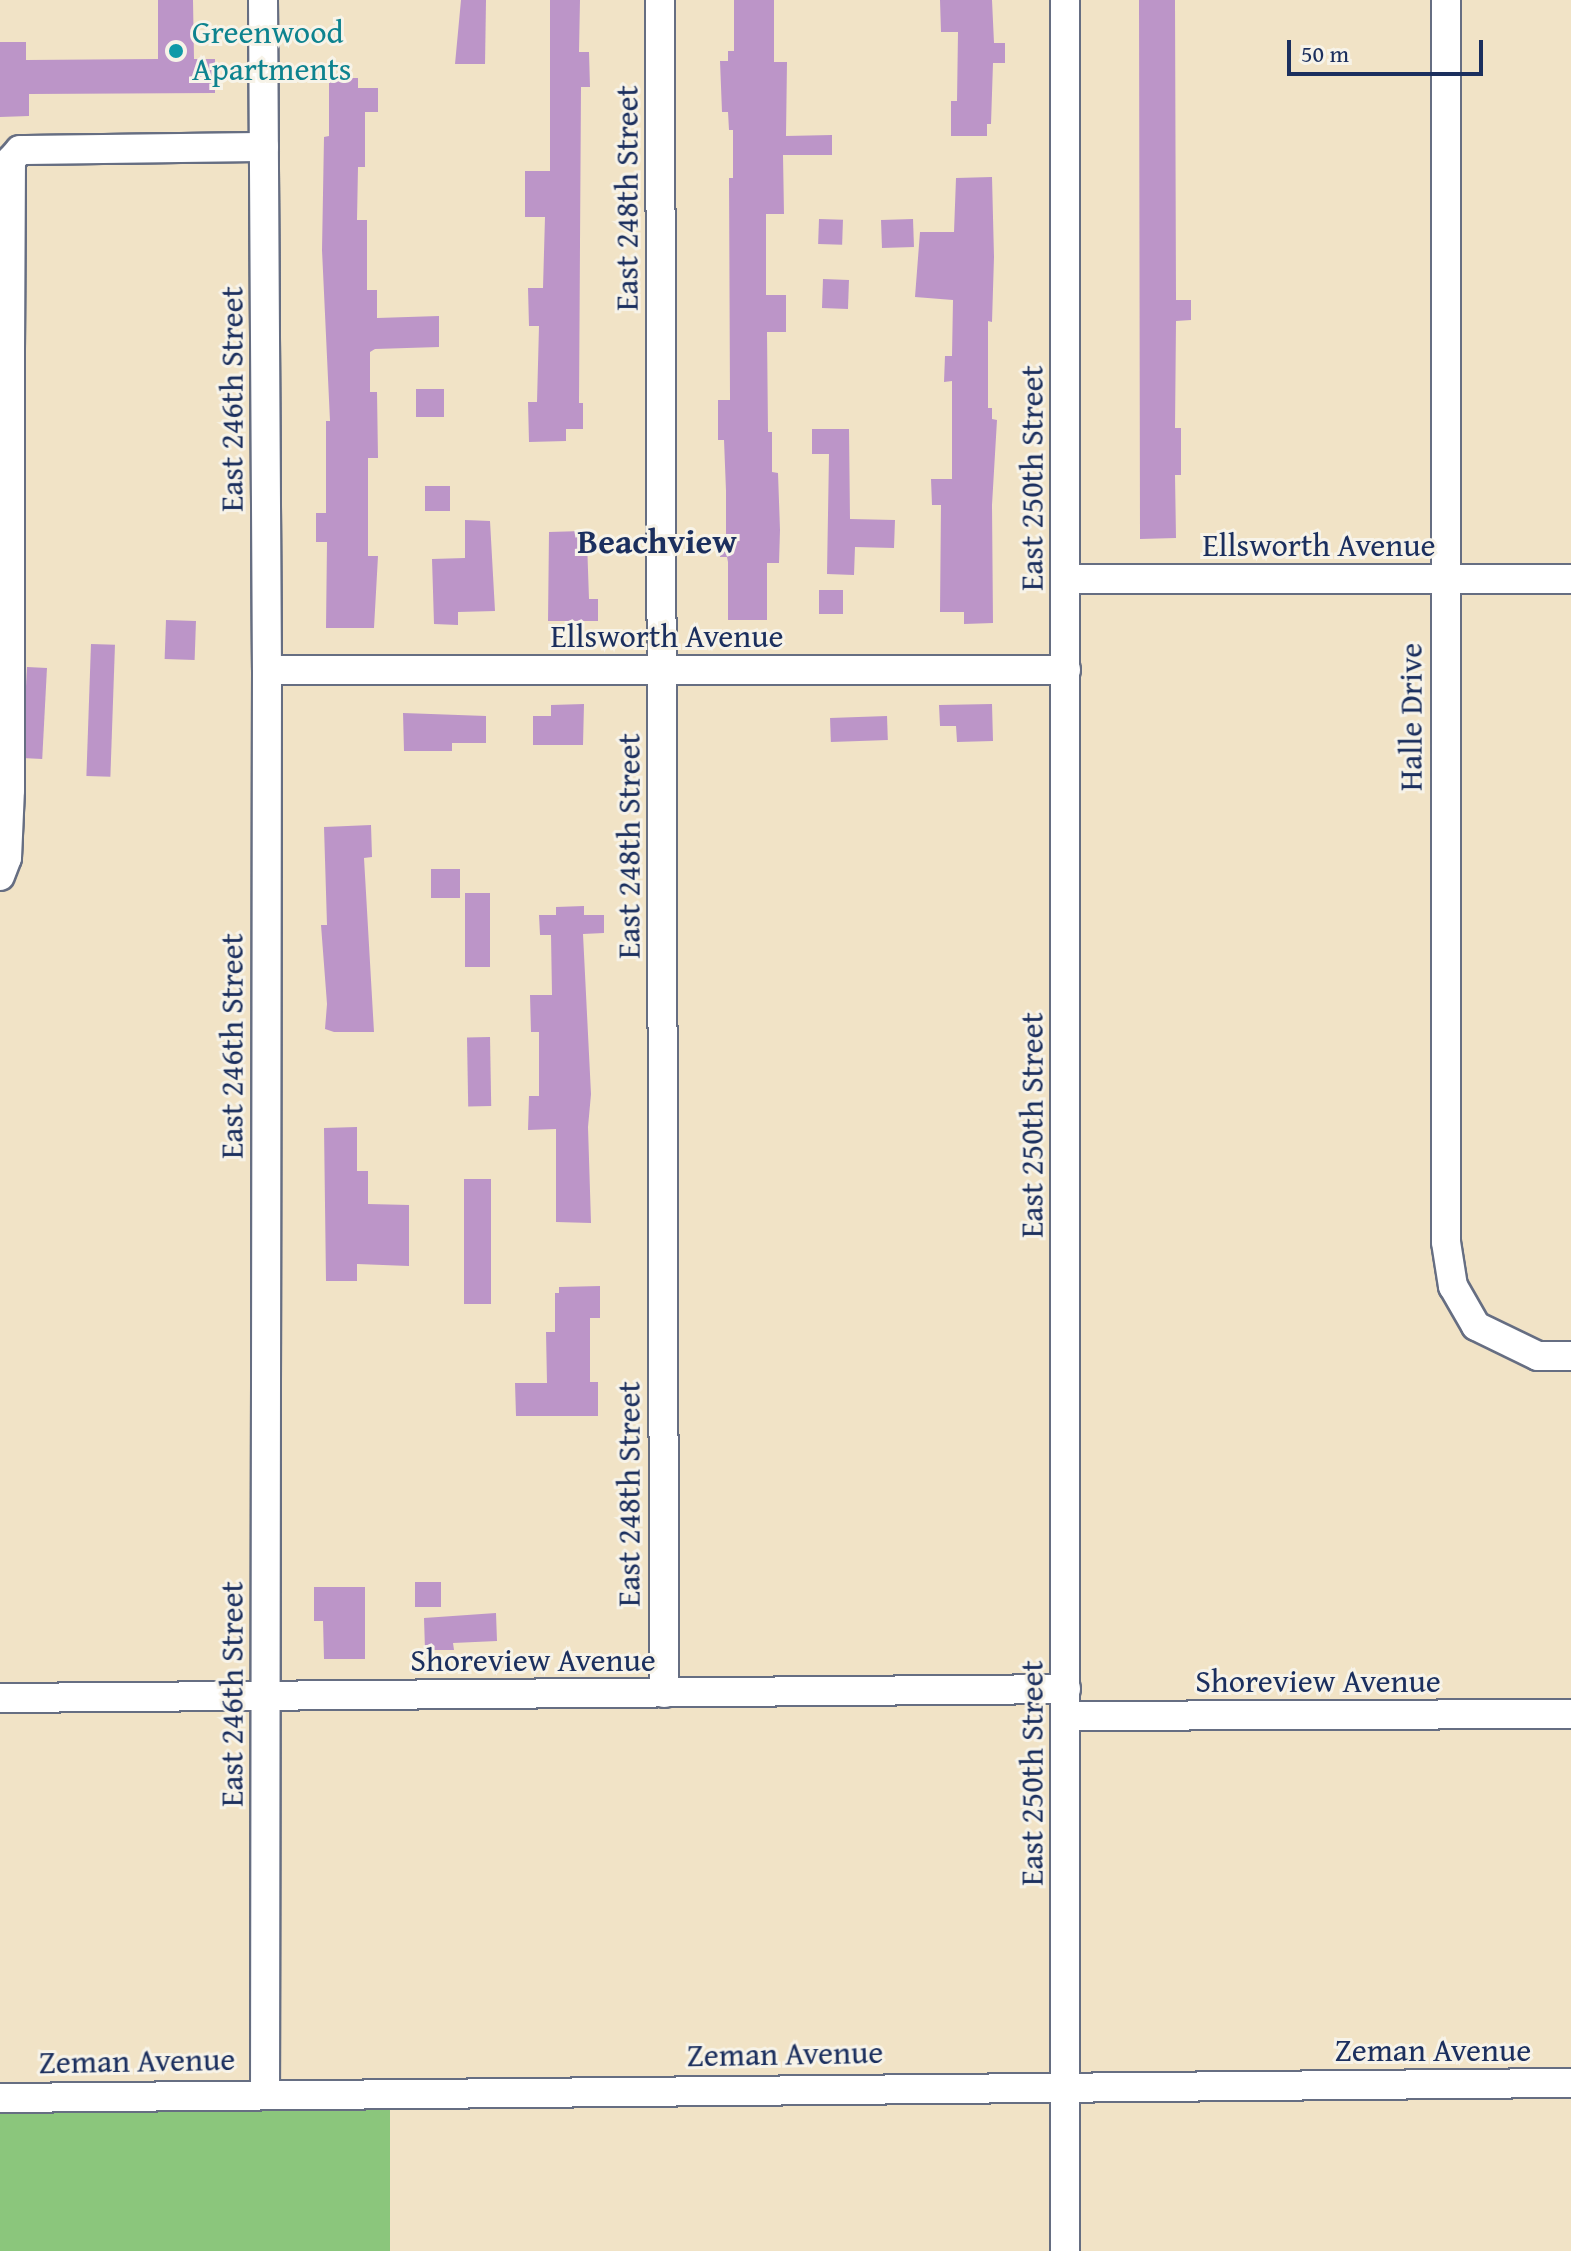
<!DOCTYPE html>
<html>
<head>
<meta charset="utf-8">
<style>
	body { margin:0 }
	#map { position:relative; width:1571px; height:2251px; overflow:hidden; background:#f1e3c6; font-family:"Gentium Book Plus",serif }
	div>[style] { position:absolute }
	.green>* { inset:0; background:#8bc67c; transform-origin:0 0 }
	.building>* { inset:0; background:#bc95c8; transform-origin:0 0 }
	.roads { filter:drop-shadow(2px 0 #666e82) drop-shadow(-2px 0 #666e82) drop-shadow(0 2px #666e82) drop-shadow(0 -2px #666e82) }
	.minor>* { height:28px; margin:-14px; padding:0 14px; transform-origin:14px; border-radius:14px; background:#fff }
	.dots>* { width:22px; height:22px; translate:-50% -50%; box-sizing:border-box; border:4px solid #f7f3e8; border-radius:50% }
	span { translate:-50% -50%; white-space:nowrap; text-align:center; line-height:1.15; -webkit-text-stroke:6px #f7f3e8; paint-order:stroke }
	.culture-label { font-size:32px; color:#0d838f }
	.left { translate:0 -50%; text-align:left }
	.street-label { font-size:32px; color:#1b2f5e }
	.neighbourhood-label { font-size:34px; color:#1b2f5e; font-weight:700 }
	.scale { position:absolute; left:1287px; top:40px; width:196px; height:36px; box-sizing:border-box; border:4px solid #1b2f5e; border-top:0; padding-left:10px; font-size:24px; line-height:28px; white-space:nowrap; color:#1b2f5e; -webkit-text-stroke:6px #f7f3e8; paint-order:stroke }
</style>
</head>
<body>
<div id="map">
	<div class="green">
		<div style="left:390px;top:2092px;width:159px;height:390px;rotate:90deg"></div>
	</div>
	<div class="building">
		<div style="clip-path:polygon(158px 0,193px 0,194px 59px,215px 59px,215px 93px,29px 94px,29px 116px,0 117px,0 42px,26px 42px,26px 60px,158px 59px)"></div>
		<div style="clip-path:polygon(461px 0,486px 0,485px 64px,455px 64px)"></div>
		<div style="clip-path:polygon(550px 0,580px 0,579px 52px,589px 52px,590px 87px,581px 87px,579px 403px,583px 403px,583px 429px,566px 429px,566px 441px,529px 442px,528px 402px,537px 402px,539px 326px,529px 326px,528px 288px,543px 288px,545px 217px,525px 217px,525px 171px,550px 171px)"></div>
		<div style="clip-path:polygon(734px 0,774px 0,774px 62px,787px 62px,786px 136px,832px 135px,832px 155px,783px 155px,784px 214px,766px 214px,766px 295px,786px 295px,786px 332px,767px 332px,768px 432px,772px 432px,772px 472px,778px 473px,780px 530px,779px 563px,767px 563px,767px 620px,728px 620px,728px 562px,727px 557px,720px 557px,720px 535px,726px 535px,726px 491px,724px 440px,718px 440px,718px 400px,730px 400px,729px 178px,733px 178px,733px 130px,729px 130px,728px 112px,722px 112px,720px 61px,728px 61px,728px 51px,734px 51px)"></div>
		<div style="clip-path:polygon(940px 0,992px 0,994px 43px,1005px 43px,1005px 63px,993px 63px,991px 124px,987px 124px,987px 136px,951px 136px,951px 101px,957px 101px,958px 32px,941px 32px)"></div>
		<div style="clip-path:polygon(1139px 0,1175px 0,1176px 300px,1191px 300px,1191px 320px,1176px 321px,1175px 428px,1181px 428px,1181px 475px,1175px 475px,1176px 538px,1140px 539px)"></div>
		<div style="clip-path:polygon(329px 78px,358px 78px,358px 88px,378px 88px,378px 112px,365px 112px,365px 167px,358px 167px,357px 220px,367px 220px,367px 290px,377px 290px,377px 318px,439px 316px,439px 347px,375px 349px,370px 352px,370px 392px,377px 392px,378px 458px,368px 458px,368px 556px,378px 556px,374px 628px,326px 628px,327px 542px,316px 542px,316px 513px,326px 513px,326px 421px,330px 421px,322px 250px,324px 137px,329px 136px)"></div>
		<div style="clip-path:polygon(992px 177px,994px 257px,992px 322px,988px 321px,988px 408px,992px 408px,992px 419px,997px 420px,992px 505px,993px 623px,964px 624px,964px 612px,940px 612px,941px 505px,932px 505px,931px 479px,952px 479px,952px 381px,944px 382px,945px 356px,952px 356px,953px 300px,915px 297px,920px 232px,954px 232px,956px 178px)"></div>
		<div style="left:819px;top:219px;width:24px;height:25px;rotate:2deg"></div>
		<div style="left:913px;top:219px;width:28px;height:32px;rotate:88deg"></div>
		<div style="left:823px;top:279px;width:26px;height:29px;rotate:2deg"></div>
		<div style="left:416px;top:389px;width:28px;height:28px"></div>
		<div style="clip-path:polygon(812px 429px,849px 429px,850px 519px,895px 520px,894px 548px,855px 547px,854px 575px,827px 574px,829px 454px,812px 454px)"></div>
		<div style="left:450px;top:486px;width:25px;height:25px;rotate:90deg"></div>
		<div style="clip-path:polygon(465px 520px,490px 521px,495px 611px,458px 612px,458px 625px,434px 624px,432px 559px,465px 558px)"></div>
		<div style="clip-path:polygon(583px 531px,583px 541px,587px 541px,589px 599px,598px 599px,598px 621px,548px 621px,549px 532px)"></div>
		<div style="left:819px;top:590px;width:24px;height:24px"></div>
		<div style="left:166px;top:620px;width:30px;height:39px;rotate:2deg"></div>
		<div style="left:91px;top:644px;width:24px;height:132px;rotate:2deg"></div>
		<div style="left:27px;top:667px;width:20px;height:91px;rotate:3deg"></div>
		<div style="clip-path:polygon(584px 704px,583px 745px,533px 745px,533px 716px,551px 716px,551px 705px)"></div>
		<div style="clip-path:polygon(992px 704px,993px 741px,957px 742px,956px 726px,940px 726px,939px 705px)"></div>
		<div style="clip-path:polygon(403px 713px,486px 716px,486px 743px,452px 743px,452px 751px,404px 751px)"></div>
		<div style="left:887px;top:716px;width:24px;height:57px;rotate:88deg"></div>
		<div style="clip-path:polygon(371px 825px,372px 857px,364px 858px,374px 1032px,334px 1032px,325px 1029px,327px 1004px,321px 925px,327px 925px,324px 827px)"></div>
		<div style="left:431px;top:869px;width:29px;height:29px"></div>
		<div style="left:465px;top:893px;width:25px;height:74px"></div>
		<div style="clip-path:polygon(584px 906px,584px 915px,604px 915px,604px 933px,583px 934px,591px 1094px,588px 1127px,591px 1223px,556px 1222px,556px 1129px,528px 1130px,529px 1096px,539px 1096px,539px 1032px,531px 1032px,530px 995px,552px 995px,551px 935px,540px 935px,539px 915px,556px 915px,556px 907px)"></div>
		<div style="left:490px;top:1037px;width:69px;height:23px;rotate:89deg"></div>
		<div style="clip-path:polygon(357px 1127px,357px 1171px,368px 1171px,368px 1204px,409px 1205px,409px 1266px,357px 1264px,357px 1281px,326px 1281px,324px 1128px)"></div>
		<div style="left:491px;top:1179px;width:125px;height:27px;rotate:90deg"></div>
		<div style="clip-path:polygon(600px 1286px,600px 1318px,590px 1318px,590px 1382px,598px 1382px,598px 1416px,516px 1416px,515px 1383px,547px 1383px,546px 1332px,555px 1332px,555px 1293px,559px 1293px,559px 1287px)"></div>
		<div style="left:441px;top:1582px;width:25px;height:26px;rotate:90deg"></div>
		<div style="clip-path:polygon(314px 1587px,365px 1587px,365px 1659px,324px 1659px,323px 1621px,314px 1621px)"></div>
		<div style="clip-path:polygon(496px 1613px,497px 1641px,453px 1643px,454px 1650px,425px 1650px,424px 1618px)"></div>
	</div>
	<div class="roads">
		<div class="minor">
			<div style="left:263px;top:0;width:670px;rotate:89.66deg"></div>
			<div style="left:267px;top:670px;width:1423px;rotate:90.08deg"></div>
			<div style="left:660px;top:0;width:1693px;rotate:89.86deg"></div>
			<div style="left:1446px;top:0;width:1242px;rotate:90deg"></div>
			<div style="left:1446px;top:1242px;width:45px;rotate:81deg"></div>
			<div style="left:1453px;top:1286px;width:46px;rotate:60.1deg"></div>
			<div style="left:1476px;top:1326px;width:69px;rotate:25.8deg"></div>
			<div style="left:1538px;top:1356px;width:33px"></div>
			<div style="left:0;top:357px;width:12px;rotate:-35deg"></div>
			<div style="left:10px;top:350px;width:190px;rotate:-89.7deg"></div>
			<div style="left:11px;top:160px;width:13px;rotate:-48deg"></div>
			<div style="left:20px;top:150px;width:244px;rotate:-0.7deg"></div>
			<div style="left:1066px;top:579px;width:505px"></div>
			<div style="left:267px;top:670px;width:799px"></div>
			<div style="left:0;top:876px;width:19px;rotate:-69deg"></div>
			<div style="left:7px;top:858px;width:68px;rotate:-87.5deg"></div>
			<div style="left:10px;top:790px;width:440px;rotate:-90deg"></div>
			<div style="left:0;top:1698px;width:1066px;rotate:-0.48deg"></div>
			<div style="left:1066px;top:1716px;width:505px;rotate:-0.23deg"></div>
			<div style="left:0;top:2098px;width:1571px;rotate:-0.55deg"></div>
			<div style="left:1065px;top:2251px;width:2251px;rotate:-90deg"></div>
		</div>
	</div>
	<div class="dots">
		<div style="left:176px;top:51px;background:#0f9aa8"></div>
	</div>
	<div class="culture-label">
		<span class="left" style="left:192px;top:51px">Greenwood<br>Apartments</span>
	</div>
	<div class="street-label">
		<span style="left:627px;top:198px;rotate:-90deg">East 248th Street</span>
		<span style="left:232px;top:399px;rotate:-90deg">East 246th Street</span>
		<span style="left:1032px;top:478px;rotate:-90deg">East 250th Street</span>
		<span style="left:1319px;top:545px">Ellsworth Avenue</span>
		<span style="left:667px;top:636px">Ellsworth Avenue</span>
		<span style="left:1411px;top:717px;rotate:-90deg">Halle Drive</span>
		<span style="left:629px;top:846px;rotate:-90deg">East 248th Street</span>
		<span style="left:232px;top:1046px;rotate:-90deg">East 246th Street</span>
		<span style="left:1032px;top:1125px;rotate:-90deg">East 250th Street</span>
		<span style="left:629px;top:1494px;rotate:-90deg">East 248th Street</span>
		<span style="left:533px;top:1660px">Shoreview Avenue</span>
		<span style="left:1318px;top:1681px">Shoreview Avenue</span>
		<span style="left:232px;top:1694px;rotate:-90deg">East 246th Street</span>
		<span style="left:1032px;top:1773px;rotate:-90deg">East 250th Street</span>
		<span style="left:1433px;top:2050px">Zeman Avenue</span>
		<span style="left:785px;top:2054px;rotate:-1deg">Zeman Avenue</span>
		<span style="left:137px;top:2061px;rotate:-1deg">Zeman Avenue</span>
	</div>
	<div class="neighbourhood-label">
		<span style="left:657px;top:541px">Beachview</span>
	</div>
	<div class="scale">50 m</div>
</div>
</body>
</html>
